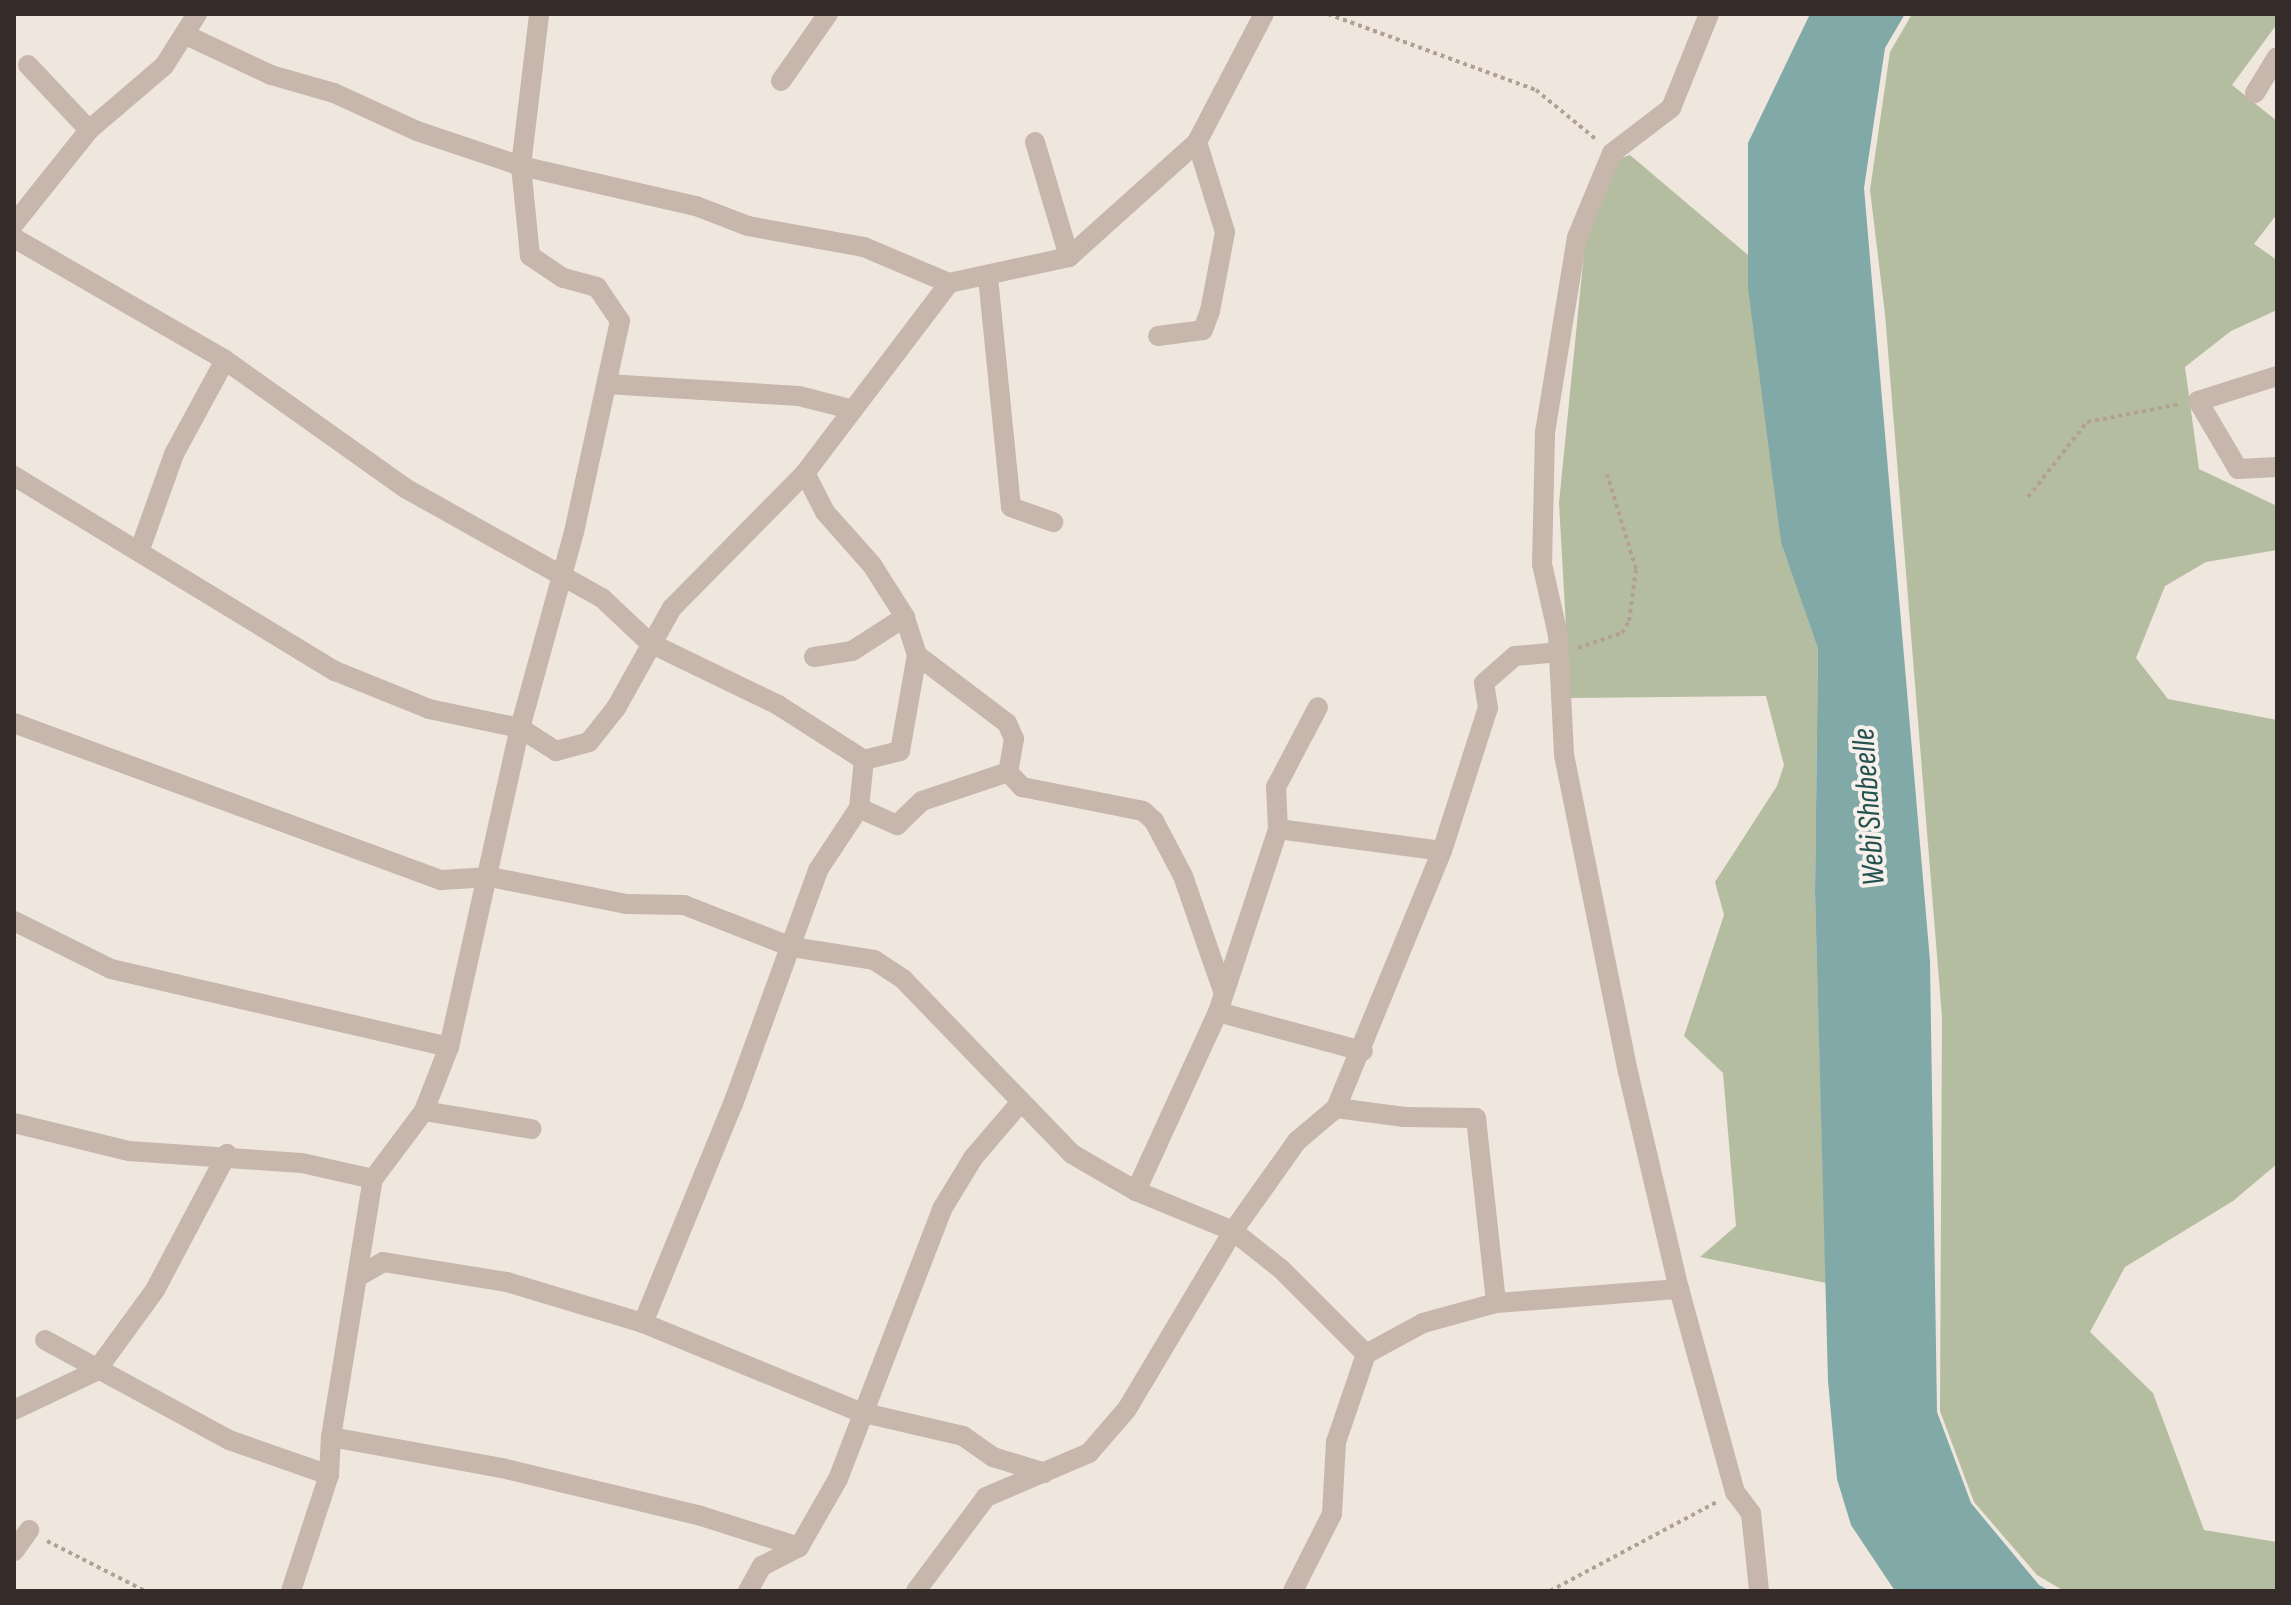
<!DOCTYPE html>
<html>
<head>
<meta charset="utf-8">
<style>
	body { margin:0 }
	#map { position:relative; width:2291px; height:1605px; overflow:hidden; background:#efe6de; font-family:"Sofia Sans Condensed",sans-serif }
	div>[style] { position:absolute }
	.green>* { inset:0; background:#b5bda0 }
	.water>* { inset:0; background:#80a9a8 }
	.path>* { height:4px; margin-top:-2px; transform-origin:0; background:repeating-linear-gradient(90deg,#b2a096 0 4px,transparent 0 8px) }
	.minor>* { height:20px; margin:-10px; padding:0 10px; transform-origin:10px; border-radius:10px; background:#c6b6ab }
	.tertiary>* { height:20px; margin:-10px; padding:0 10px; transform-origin:10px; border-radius:10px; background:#c6b6ab }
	span { translate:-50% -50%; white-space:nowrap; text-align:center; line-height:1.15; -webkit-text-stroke:8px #f8f0ea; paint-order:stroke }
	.water-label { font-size:32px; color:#245251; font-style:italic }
	.frame { position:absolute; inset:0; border:16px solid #352c2a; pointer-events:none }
</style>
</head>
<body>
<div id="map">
	<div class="green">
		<div style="clip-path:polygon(1912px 14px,2277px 14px,2277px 24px,2232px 85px,2277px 121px,2277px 214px,2254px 244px,2277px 260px,2277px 310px,2231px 331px,2185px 367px,2199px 469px,2277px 506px,2277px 550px,2206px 562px,2165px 586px,2136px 658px,2168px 699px,2277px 720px,2277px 1164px,2233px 1201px,2125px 1267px,2090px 1332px,2153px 1393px,2204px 1530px,2277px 1542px,2277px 1591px,2064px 1591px,2037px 1575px,1974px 1502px,1940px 1411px,1942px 1017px,1885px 314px,1870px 190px,1890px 52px)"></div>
		<div style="clip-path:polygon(1630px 155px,1748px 255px,1781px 543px,1818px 649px,1815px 892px,1826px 1283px,1700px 1257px,1736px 1226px,1723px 1073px,1684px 1036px,1724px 915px,1715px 882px,1777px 786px,1784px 765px,1766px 696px,1570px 698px,1559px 503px,1586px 233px,1614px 160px)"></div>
	</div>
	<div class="water">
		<div style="clip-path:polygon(1810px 14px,1905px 14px,1885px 48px,1864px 188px,1930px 961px,1937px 1412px,1971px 1503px,2039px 1585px,2050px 1591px,1895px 1591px,1851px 1525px,1837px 1479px,1828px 1381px,1815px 892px,1818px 649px,1781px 543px,1748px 288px,1748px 143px)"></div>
	</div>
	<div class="path">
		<div style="left:1328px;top:14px;width:221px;rotate:20.1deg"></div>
		<div style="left:1536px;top:90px;width:80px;rotate:39.4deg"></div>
		<div style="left:2028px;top:497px;width:95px;rotate:-51.8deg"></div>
		<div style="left:2087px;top:422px;width:95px;rotate:-11deg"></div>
		<div style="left:1578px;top:648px;width:46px;rotate:-18.8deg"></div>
		<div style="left:1622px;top:633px;width:14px;rotate:-60deg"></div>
		<div style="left:1629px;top:621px;width:52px;rotate:-82.3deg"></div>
		<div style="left:1636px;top:569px;width:99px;rotate:-107deg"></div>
		<div style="left:47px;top:1541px;width:110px;rotate:27deg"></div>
		<div style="left:1550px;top:1591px;width:189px;rotate:-28.1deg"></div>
	</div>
	<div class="minor">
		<div style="left:186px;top:35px;width:94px;rotate:25.2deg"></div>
		<div style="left:271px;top:75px;width:66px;rotate:15.9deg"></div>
		<div style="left:334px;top:93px;width:91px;rotate:24.6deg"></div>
		<div style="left:417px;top:131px;width:110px;rotate:18.6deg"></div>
		<div style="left:521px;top:166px;width:180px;rotate:12.9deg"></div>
		<div style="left:696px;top:206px;width:56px;rotate:21deg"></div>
		<div style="left:748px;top:226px;width:118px;rotate:10.3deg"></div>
		<div style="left:864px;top:247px;width:92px;rotate:23deg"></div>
		<div style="left:949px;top:283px;width:123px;rotate:-12.2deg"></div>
		<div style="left:1069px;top:257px;width:172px;rotate:-41.9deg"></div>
		<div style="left:1197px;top:142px;width:144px;rotate:-62.4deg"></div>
		<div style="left:28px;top:65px;width:89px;rotate:46.8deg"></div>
		<div style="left:781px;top:81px;width:82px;rotate:-55deg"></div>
		<div style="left:2255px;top:93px;width:42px;rotate:-58.6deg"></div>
		<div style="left:1035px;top:142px;width:120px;rotate:73.5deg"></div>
		<div style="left:14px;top:224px;width:120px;rotate:-51.4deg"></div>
		<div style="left:89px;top:130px;width:99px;rotate:-40.5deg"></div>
		<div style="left:164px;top:66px;width:62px;rotate:-57.6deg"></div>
		<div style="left:14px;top:238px;width:244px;rotate:30deg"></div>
		<div style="left:225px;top:360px;width:221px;rotate:35.4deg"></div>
		<div style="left:405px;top:488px;width:226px;rotate:29.2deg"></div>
		<div style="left:602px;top:598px;width:66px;rotate:43.2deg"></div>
		<div style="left:650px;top:643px;width:142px;rotate:25.8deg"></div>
		<div style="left:778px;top:705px;width:102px;rotate:32.6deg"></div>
		<div style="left:864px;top:760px;width:37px;rotate:-14deg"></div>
		<div style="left:900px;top:751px;width:97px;rotate:-80deg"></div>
		<div style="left:917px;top:655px;width:40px;rotate:-108deg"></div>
		<div style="left:905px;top:617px;width:62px;rotate:-122.4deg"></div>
		<div style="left:872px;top:565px;width:71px;rotate:-131.6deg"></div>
		<div style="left:825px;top:512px;width:44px;rotate:-117.1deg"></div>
		<div style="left:988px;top:277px;width:231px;rotate:84.3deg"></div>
		<div style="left:1011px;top:507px;width:45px;rotate:19.7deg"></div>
		<div style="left:1158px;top:336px;width:45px;rotate:-7.6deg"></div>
		<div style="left:1203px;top:330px;width:20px;rotate:-70deg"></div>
		<div style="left:1210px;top:311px;width:80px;rotate:-79.2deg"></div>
		<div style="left:1225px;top:232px;width:94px;rotate:-107.3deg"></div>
		<div style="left:2277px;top:376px;width:83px;rotate:162.4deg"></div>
		<div style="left:2198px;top:401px;width:79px;rotate:59.5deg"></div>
		<div style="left:2238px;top:469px;width:39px;rotate:-3deg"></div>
		<div style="left:607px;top:384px;width:192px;rotate:3.6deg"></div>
		<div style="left:799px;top:396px;width:53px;rotate:14.3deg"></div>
		<div style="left:14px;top:476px;width:376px;rotate:31.3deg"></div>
		<div style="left:335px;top:671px;width:101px;rotate:22deg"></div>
		<div style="left:429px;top:709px;width:93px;rotate:11.8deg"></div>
		<div style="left:520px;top:728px;width:43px;rotate:32.6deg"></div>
		<div style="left:556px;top:751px;width:34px;rotate:-15deg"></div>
		<div style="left:589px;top:742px;width:43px;rotate:-51.5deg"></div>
		<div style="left:616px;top:708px;width:115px;rotate:-60.8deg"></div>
		<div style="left:672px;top:608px;width:190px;rotate:-45.4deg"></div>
		<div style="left:805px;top:473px;width:238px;rotate:-52.8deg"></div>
		<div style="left:139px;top:552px;width:104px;rotate:-70.3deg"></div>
		<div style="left:174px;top:454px;width:107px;rotate:-61.5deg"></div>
		<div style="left:917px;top:655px;width:113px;rotate:37.1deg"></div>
		<div style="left:1007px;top:723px;width:17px;rotate:66deg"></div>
		<div style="left:1014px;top:739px;width:34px;rotate:100deg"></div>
		<div style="left:1008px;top:772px;width:21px;rotate:47deg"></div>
		<div style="left:1022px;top:787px;width:123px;rotate:11.2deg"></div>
		<div style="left:1143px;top:811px;width:15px;rotate:42deg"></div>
		<div style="left:1154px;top:821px;width:62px;rotate:62.2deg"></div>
		<div style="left:1183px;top:876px;width:122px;rotate:70.8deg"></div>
		<div style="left:814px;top:657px;width:38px;rotate:-9deg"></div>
		<div style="left:852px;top:651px;width:63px;rotate:-32.7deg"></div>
		<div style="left:14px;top:723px;width:455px;rotate:20.2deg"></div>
		<div style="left:441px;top:880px;width:49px;rotate:-3.5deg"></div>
		<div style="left:490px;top:877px;width:139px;rotate:11.2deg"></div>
		<div style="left:626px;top:904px;width:58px;rotate:1deg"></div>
		<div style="left:684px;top:905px;width:116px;rotate:21.3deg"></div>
		<div style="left:792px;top:947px;width:83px;rotate:9deg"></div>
		<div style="left:874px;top:960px;width:35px;rotate:33deg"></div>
		<div style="left:903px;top:979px;width:243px;rotate:46deg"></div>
		<div style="left:1072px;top:1154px;width:74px;rotate:30deg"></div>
		<div style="left:1136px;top:1191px;width:105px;rotate:22.4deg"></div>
		<div style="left:1233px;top:1231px;width:61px;rotate:38.4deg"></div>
		<div style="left:1281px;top:1269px;width:120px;rotate:45deg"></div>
		<div style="left:1366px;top:1354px;width:93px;rotate:108.8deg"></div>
		<div style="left:1336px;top:1442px;width:72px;rotate:93.2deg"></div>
		<div style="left:1332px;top:1514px;width:86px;rotate:116.9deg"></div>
		<div style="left:859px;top:808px;width:42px;rotate:24.1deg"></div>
		<div style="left:897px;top:825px;width:35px;rotate:-44deg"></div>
		<div style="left:922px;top:801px;width:91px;rotate:-18.6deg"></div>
		<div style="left:1278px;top:829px;width:165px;rotate:7.6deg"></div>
		<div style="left:14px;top:921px;width:108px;rotate:26.3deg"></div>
		<div style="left:111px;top:969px;width:347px;rotate:13deg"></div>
		<div style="left:1218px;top:1012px;width:150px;rotate:15.1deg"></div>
		<div style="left:1336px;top:1108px;width:69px;rotate:7.5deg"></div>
		<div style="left:1404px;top:1117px;width:72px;rotate:0.8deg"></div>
		<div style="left:1476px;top:1118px;width:186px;rotate:83.8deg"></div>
		<div style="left:424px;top:1111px;width:109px;rotate:9.5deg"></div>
		<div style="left:14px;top:1123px;width:118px;rotate:13.7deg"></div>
		<div style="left:129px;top:1151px;width:173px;rotate:4deg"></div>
		<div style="left:302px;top:1163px;width:73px;rotate:12.7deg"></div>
		<div style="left:1136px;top:1191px;width:197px;rotate:-65.4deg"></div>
		<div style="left:1218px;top:1012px;width:193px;rotate:-71.8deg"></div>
		<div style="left:1278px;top:829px;width:42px;rotate:-92.7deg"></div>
		<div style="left:1276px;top:787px;width:90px;rotate:-62.3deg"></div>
		<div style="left:359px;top:1276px;width:28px;rotate:-30deg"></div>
		<div style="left:383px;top:1262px;width:126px;rotate:9.2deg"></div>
		<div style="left:507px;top:1282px;width:142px;rotate:16.8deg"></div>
		<div style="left:643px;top:1323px;width:235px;rotate:22.3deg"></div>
		<div style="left:860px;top:1412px;width:106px;rotate:13.1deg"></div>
		<div style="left:963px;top:1436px;width:37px;rotate:35deg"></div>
		<div style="left:993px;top:1457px;width:54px;rotate:17.1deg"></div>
		<div style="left:643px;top:1323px;width:237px;rotate:-67.7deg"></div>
		<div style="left:733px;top:1104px;width:249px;rotate:-70deg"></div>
		<div style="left:818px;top:870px;width:74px;rotate:-56.5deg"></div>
		<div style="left:859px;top:808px;width:48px;rotate:-84.1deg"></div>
		<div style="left:45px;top:1340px;width:209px;rotate:28.5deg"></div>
		<div style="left:229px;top:1440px;width:106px;rotate:19.3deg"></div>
		<div style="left:1366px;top:1354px;width:65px;rotate:-28.5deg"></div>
		<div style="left:1423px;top:1323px;width:76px;rotate:-15.3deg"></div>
		<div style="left:1496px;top:1303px;width:184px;rotate:-4.4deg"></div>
		<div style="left:14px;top:1410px;width:91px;rotate:-25.4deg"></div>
		<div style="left:96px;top:1371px;width:100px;rotate:-53.9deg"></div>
		<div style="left:155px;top:1290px;width:154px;rotate:-62.1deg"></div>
		<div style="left:331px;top:1437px;width:174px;rotate:10.3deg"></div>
		<div style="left:502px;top:1468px;width:202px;rotate:13.5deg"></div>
		<div style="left:698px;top:1515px;width:106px;rotate:17.6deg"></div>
		<div style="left:14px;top:1551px;width:26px;rotate:-54deg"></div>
		<div style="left:291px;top:1591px;width:122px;rotate:-71.9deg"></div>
		<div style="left:329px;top:1475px;width:38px;rotate:-87deg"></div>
		<div style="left:331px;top:1437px;width:261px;rotate:-80.8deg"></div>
		<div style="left:373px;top:1179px;width:85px;rotate:-53.1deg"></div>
		<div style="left:424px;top:1111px;width:69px;rotate:-68.7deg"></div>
		<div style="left:449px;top:1047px;width:327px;rotate:-77.5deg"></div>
		<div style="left:520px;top:728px;width:203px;rotate:-74.6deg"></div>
		<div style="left:574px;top:532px;width:216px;rotate:-77.7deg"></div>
		<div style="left:620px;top:321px;width:41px;rotate:-124.1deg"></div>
		<div style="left:597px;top:287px;width:35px;rotate:-165deg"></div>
		<div style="left:563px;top:278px;width:40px;rotate:-146deg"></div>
		<div style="left:530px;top:256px;width:90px;rotate:-95.7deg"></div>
		<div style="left:521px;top:166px;width:153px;rotate:-83.2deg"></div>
		<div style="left:748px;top:1591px;width:29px;rotate:-61deg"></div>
		<div style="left:762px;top:1566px;width:42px;rotate:-27.2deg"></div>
		<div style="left:799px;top:1547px;width:78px;rotate:-60.2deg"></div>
		<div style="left:838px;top:1479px;width:289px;rotate:-68.9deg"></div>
		<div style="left:942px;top:1209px;width:60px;rotate:-58.7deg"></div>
		<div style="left:973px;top:1158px;width:72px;rotate:-49.5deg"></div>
		<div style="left:916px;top:1591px;width:117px;rotate:-53.3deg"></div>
		<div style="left:986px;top:1497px;width:112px;rotate:-23.1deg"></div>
		<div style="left:1089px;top:1453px;width:58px;rotate:-49.2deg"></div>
		<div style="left:1127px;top:1409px;width:207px;rotate:-59.2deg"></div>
		<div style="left:1233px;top:1231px;width:110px;rotate:-54.6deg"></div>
		<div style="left:1297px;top:1141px;width:51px;rotate:-40.2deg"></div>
		<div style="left:1336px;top:1108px;width:278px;rotate:-67.6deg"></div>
		<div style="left:1442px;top:851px;width:150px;rotate:-72.2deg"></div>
		<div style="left:1488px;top:708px;width:25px;rotate:-99deg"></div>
		<div style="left:1484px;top:683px;width:41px;rotate:-41.1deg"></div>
		<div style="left:1515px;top:656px;width:45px;rotate:-5.1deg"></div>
	</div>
	<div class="tertiary">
		<div style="left:1709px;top:14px;width:101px;rotate:112deg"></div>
		<div style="left:1671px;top:108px;width:74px;rotate:142.7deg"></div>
		<div style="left:1612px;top:153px;width:91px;rotate:112.6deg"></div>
		<div style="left:1577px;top:237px;width:199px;rotate:99.3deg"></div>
		<div style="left:1545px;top:433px;width:131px;rotate:91.3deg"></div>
		<div style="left:1542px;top:564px;width:73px;rotate:77.3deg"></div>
		<div style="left:1558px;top:635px;width:120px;rotate:87.1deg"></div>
		<div style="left:1564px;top:755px;width:323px;rotate:78.6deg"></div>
		<div style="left:1628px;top:1072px;width:223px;rotate:76.8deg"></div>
		<div style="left:1679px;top:1289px;width:211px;rotate:74.6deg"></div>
		<div style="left:1735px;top:1492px;width:26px;rotate:53deg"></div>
		<div style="left:1751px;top:1513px;width:78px;rotate:84.1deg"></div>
	</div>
	<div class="water-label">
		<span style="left:1870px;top:807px;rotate:-94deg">Webi Shabeelle</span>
	</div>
	<div class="frame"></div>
</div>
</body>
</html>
